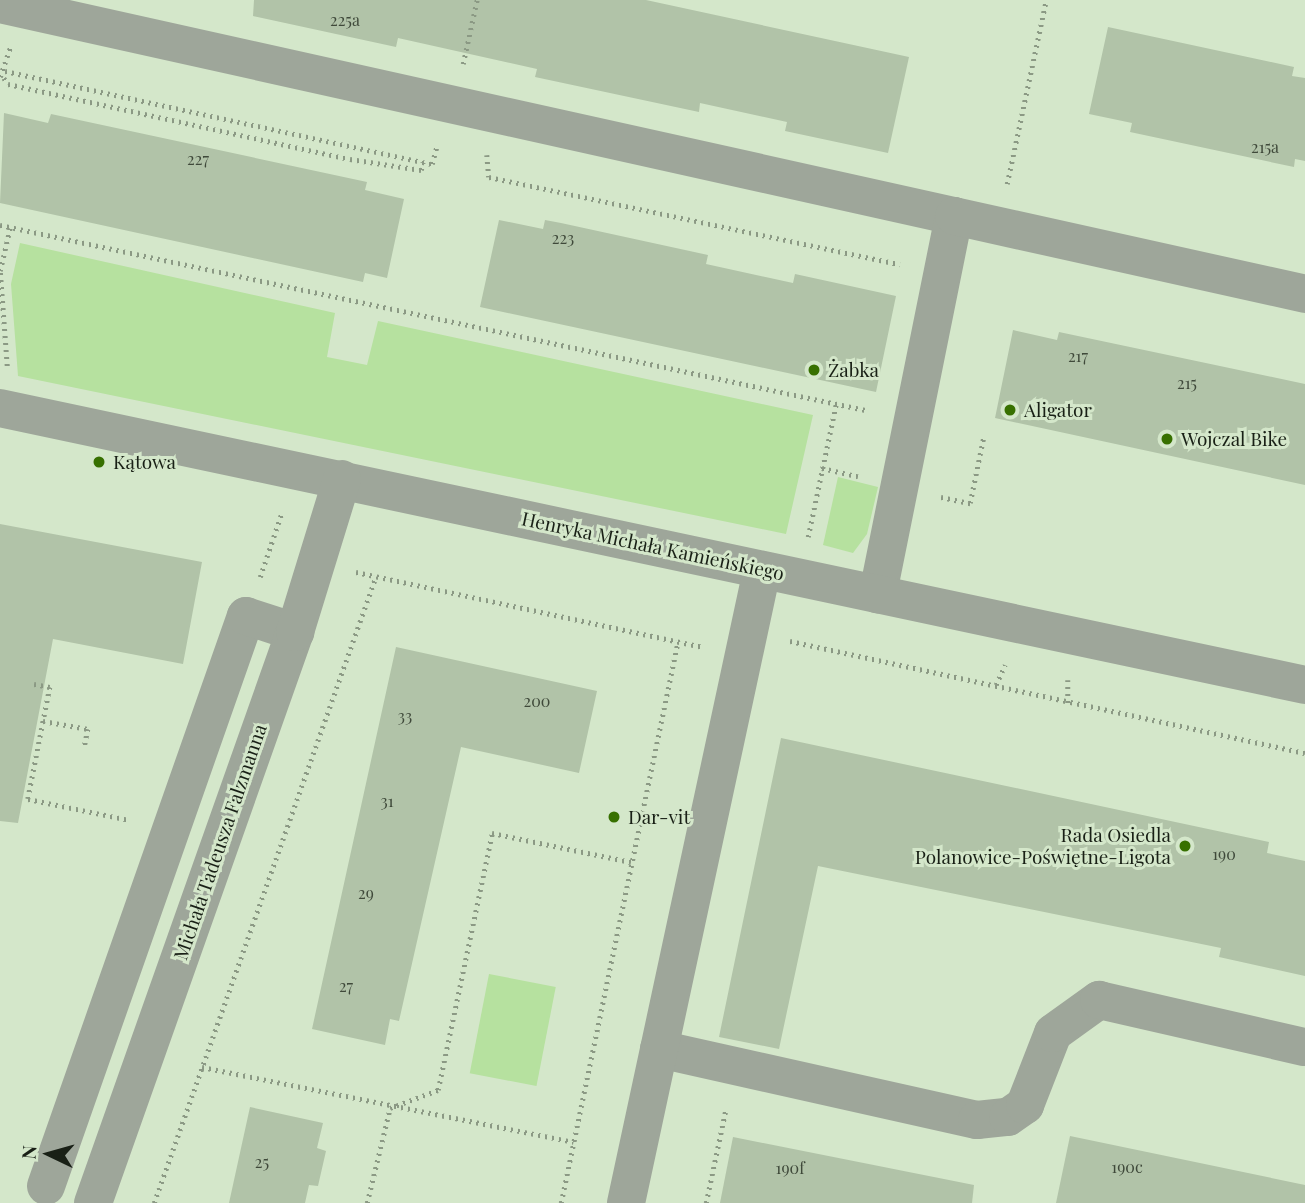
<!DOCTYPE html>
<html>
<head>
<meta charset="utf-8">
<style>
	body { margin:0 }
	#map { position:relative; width:1305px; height:1203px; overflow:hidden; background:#d4e7ca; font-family:"Playfair Display",serif }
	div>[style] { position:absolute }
	.green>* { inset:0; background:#b6e19f; transform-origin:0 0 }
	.building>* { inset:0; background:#b1c3a8 }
	.path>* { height:4.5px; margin-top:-2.25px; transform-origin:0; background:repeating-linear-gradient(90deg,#8b9984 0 2px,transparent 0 7px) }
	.minor>* { height:38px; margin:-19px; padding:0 19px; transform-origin:19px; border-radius:19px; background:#9ea69a }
	.dots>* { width:19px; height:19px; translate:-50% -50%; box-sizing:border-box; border:4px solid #d4e7ca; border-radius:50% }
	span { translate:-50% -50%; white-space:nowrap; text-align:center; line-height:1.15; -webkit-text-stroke:6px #d4e7ca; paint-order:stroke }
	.number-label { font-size:16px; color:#3f493a }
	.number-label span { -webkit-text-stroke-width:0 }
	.poi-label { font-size:19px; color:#192016 }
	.left { translate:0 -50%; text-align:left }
	.right { translate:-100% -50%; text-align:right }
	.street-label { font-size:19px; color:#192016 }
	.north { position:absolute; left:14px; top:1119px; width:70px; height:70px; -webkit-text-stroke:5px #d4e7ca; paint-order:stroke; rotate:275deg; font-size:19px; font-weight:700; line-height:28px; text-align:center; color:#192016 }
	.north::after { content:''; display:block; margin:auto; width:24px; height:32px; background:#192016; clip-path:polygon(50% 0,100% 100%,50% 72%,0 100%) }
</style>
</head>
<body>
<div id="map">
	<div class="green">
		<div style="clip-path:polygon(20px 243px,335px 313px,327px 357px,367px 365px,378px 321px,813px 415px,786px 534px,18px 376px,11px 284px)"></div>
		<div style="clip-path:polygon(838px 477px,878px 487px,867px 534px,853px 553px,823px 545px)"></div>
		<div style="left:489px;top:974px;width:68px;height:101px;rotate:11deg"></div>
	</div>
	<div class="building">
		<div style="clip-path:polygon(254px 0,646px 0,909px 57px,888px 153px,785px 131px,787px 122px,700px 103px,699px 112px,535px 77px,537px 69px,398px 38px,396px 47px,253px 16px)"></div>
		<div style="clip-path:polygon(1108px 27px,1294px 67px,1292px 76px,1305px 78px,1305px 161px,1295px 159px,1294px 167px,1130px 132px,1132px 123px,1089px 114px)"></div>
		<div style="clip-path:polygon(4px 113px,48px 123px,51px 114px,367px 182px,365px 190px,404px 199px,387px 278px,365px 273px,363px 282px,0 203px)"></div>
		<div style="clip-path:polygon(499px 220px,543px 229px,545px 220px,561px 223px,708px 255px,706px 264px,793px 283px,795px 274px,896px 296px,876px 392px,480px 307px)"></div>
		<div style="clip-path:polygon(1013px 330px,1057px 340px,1059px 332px,1305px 384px,1305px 485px,995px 418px)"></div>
		<div style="clip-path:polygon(0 524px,202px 562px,183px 664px,53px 639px,18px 823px,0 821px)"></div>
		<div style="clip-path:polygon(396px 647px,597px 691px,579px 773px,461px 747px,399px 1021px,390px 1019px,385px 1045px,312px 1029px)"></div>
		<div style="clip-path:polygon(781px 738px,1269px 842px,1267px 853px,1305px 861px,1305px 976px,1219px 957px,1221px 948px,818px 866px,779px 1049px,719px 1037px)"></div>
		<div style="clip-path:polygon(250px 1107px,323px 1123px,317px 1148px,326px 1151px,318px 1186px,309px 1185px,305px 1203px,229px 1203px)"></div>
		<div style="clip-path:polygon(1070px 1136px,1305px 1185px,1305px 1203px,1056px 1203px)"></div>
		<div style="clip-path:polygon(733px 1137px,974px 1185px,972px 1203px,720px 1203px)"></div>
	</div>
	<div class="path">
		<div style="left:463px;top:64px;width:66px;rotate:-77.7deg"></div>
		<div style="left:5px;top:71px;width:437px;rotate:12.3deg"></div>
		<div style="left:432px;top:164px;width:20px;rotate:-75deg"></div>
		<div style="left:0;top:77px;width:31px;rotate:-71deg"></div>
		<div style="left:4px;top:78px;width:7px;rotate:56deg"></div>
		<div style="left:8px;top:84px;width:350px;rotate:12.4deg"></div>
		<div style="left:350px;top:159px;width:72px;rotate:8.8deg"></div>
		<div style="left:421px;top:170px;width:8px;rotate:-76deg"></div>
		<div style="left:487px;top:155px;width:22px;rotate:85deg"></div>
		<div style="left:489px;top:177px;width:420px;rotate:12deg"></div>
		<div style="left:1007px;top:184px;width:188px;rotate:-78deg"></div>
		<div style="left:0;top:225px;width:885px;rotate:12.07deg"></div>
		<div style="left:7px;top:366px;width:95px;rotate:-94.2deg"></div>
		<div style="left:0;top:271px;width:44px;rotate:-76.9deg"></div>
		<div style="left:822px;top:468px;width:37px;rotate:13deg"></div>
		<div style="left:941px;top:497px;width:30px;rotate:12deg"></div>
		<div style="left:970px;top:503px;width:69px;rotate:-78.4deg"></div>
		<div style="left:808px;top:537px;width:136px;rotate:-78.1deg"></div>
		<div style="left:356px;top:572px;width:355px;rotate:12.2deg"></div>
		<div style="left:260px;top:577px;width:69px;rotate:-71.3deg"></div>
		<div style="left:790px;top:641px;width:527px;rotate:12.27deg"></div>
		<div style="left:1068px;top:680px;width:23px;rotate:90deg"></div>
		<div style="left:34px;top:684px;width:16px;rotate:11deg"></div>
		<div style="left:50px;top:687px;width:114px;rotate:101.1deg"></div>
		<div style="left:28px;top:799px;width:103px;rotate:11.7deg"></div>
		<div style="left:996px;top:685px;width:22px;rotate:-66deg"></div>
		<div style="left:43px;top:721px;width:46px;rotate:10.1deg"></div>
		<div style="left:88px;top:729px;width:20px;rotate:101deg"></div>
		<div style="left:202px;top:1067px;width:379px;rotate:11.4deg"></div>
		<div style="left:154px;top:1203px;width:665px;rotate:-70.5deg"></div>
		<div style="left:367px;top:1203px;width:98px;rotate:-76.4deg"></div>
		<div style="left:390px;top:1108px;width:51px;rotate:-20.6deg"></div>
		<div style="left:438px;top:1090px;width:263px;rotate:-78.1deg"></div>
		<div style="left:492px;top:833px;width:142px;rotate:11.8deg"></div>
		<div style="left:561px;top:1203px;width:574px;rotate:-78.24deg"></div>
		<div style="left:706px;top:1203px;width:97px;rotate:-78.1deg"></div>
	</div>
	<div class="minor">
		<div style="left:0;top:4px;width:977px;rotate:12.53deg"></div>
		<div style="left:954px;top:216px;width:386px;rotate:101.4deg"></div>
		<div style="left:954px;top:216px;width:360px;rotate:12.5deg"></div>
		<div style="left:0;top:408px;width:1334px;rotate:11.98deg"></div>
		<div style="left:659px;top:1049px;width:326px;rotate:12.6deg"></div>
		<div style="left:977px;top:1120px;width:31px;rotate:-6deg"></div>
		<div style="left:1008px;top:1117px;width:21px;rotate:-35deg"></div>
		<div style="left:1025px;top:1105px;width:77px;rotate:-68.7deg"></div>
		<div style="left:1053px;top:1033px;width:57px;rotate:-35.7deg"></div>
		<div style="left:1099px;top:1000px;width:211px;rotate:12.9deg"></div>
		<div style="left:46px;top:1186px;width:604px;rotate:-70.67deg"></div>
		<div style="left:246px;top:616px;width:52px;rotate:18.1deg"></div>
		<div style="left:93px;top:1203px;width:606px;rotate:-70.52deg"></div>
		<div style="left:295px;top:632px;width:160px;rotate:-72.9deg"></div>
		<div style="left:626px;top:1203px;width:647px;rotate:-77.87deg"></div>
	</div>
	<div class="dots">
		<div style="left:814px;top:370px;background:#377000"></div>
		<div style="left:1010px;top:410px;background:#377000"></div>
		<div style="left:1167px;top:439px;background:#377000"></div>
		<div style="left:99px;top:462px;background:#377000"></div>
		<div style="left:614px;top:817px;background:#377000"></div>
		<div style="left:1185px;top:846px;background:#377000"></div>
	</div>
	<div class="number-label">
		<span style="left:345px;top:20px">225a</span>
		<span style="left:1265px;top:147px">215a</span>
		<span style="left:198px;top:159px">227</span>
		<span style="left:563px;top:238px">223</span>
		<span style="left:1078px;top:356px">217</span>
		<span style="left:1187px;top:383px">215</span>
		<span style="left:537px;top:701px">200</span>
		<span style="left:405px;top:716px">33</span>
		<span style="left:387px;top:801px">31</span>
		<span style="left:1224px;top:854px">190</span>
		<span style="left:366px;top:893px">29</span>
		<span style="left:346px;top:986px">27</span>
		<span style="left:262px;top:1162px">25</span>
		<span style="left:1127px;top:1167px">190c</span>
		<span style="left:790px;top:1168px">190f</span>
	</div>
	<div class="poi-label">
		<span class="left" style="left:828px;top:370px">Żabka</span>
		<span class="left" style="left:1024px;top:410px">Aligator</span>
		<span class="left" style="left:1181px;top:439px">Wojczal Bike</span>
		<span class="left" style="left:113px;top:462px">Kątowa</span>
		<span class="left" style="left:628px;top:817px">Dar-vit</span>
		<span class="right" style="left:1171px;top:846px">Rada Osiedla<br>Polanowice-Poświętne-Ligota</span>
	</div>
	<div class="street-label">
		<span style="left:653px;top:546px;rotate:12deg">Henryka Michała Kamieńskiego</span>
		<span style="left:220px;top:842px;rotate:-71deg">Michała Tadeusza Falzmanna</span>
	</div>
	<div class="north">N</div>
</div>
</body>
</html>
